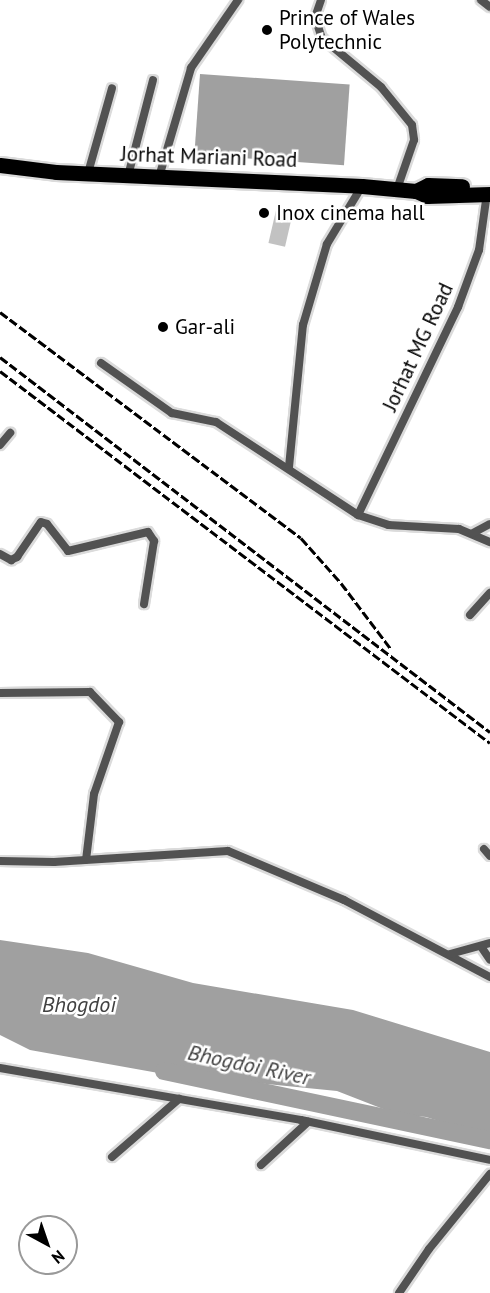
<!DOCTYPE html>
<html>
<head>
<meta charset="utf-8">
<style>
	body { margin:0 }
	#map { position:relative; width:490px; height:1293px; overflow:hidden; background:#fff; font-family:"PT Sans",sans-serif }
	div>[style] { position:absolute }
	.water>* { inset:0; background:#a0a0a0; transform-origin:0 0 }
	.river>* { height:18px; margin:-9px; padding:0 9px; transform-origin:9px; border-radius:9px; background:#a0a0a0 }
	.building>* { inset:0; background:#c2c2c2; transform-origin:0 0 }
	.roads { filter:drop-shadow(2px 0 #dbdbdb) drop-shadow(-2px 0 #dbdbdb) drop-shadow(0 2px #dbdbdb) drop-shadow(0 -2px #dbdbdb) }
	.street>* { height:8px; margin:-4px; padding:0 4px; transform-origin:4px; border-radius:4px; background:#525252 }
	.highway>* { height:15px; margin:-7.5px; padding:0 7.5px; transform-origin:7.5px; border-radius:7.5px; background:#000 }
	.rail>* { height:3px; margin-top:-1.5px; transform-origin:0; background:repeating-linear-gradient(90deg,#000 0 9px,transparent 0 12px) }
	.dots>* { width:16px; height:16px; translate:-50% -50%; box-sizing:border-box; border:3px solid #fff; border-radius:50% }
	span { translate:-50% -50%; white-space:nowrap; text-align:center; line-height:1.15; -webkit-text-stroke:5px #fff; paint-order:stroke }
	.poi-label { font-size:21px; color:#000 }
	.left { translate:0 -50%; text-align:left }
	.street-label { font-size:21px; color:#000 }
	.water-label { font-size:22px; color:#414141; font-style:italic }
	.north { position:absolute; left:18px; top:1215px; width:60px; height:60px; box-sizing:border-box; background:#fff; border:2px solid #999; border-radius:50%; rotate:140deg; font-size:16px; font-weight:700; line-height:24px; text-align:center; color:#000 }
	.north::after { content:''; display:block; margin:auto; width:21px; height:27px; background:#000; clip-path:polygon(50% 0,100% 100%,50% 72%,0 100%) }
</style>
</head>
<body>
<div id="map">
	<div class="water">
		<div style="left:200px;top:74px;width:150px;height:81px;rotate:4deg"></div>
		<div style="clip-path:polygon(0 940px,88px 953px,193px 983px,353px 1010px,490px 1052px,490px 1137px,426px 1117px,396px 1114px,337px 1091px,164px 1074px,30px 1050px,0 1035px)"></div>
	</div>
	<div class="river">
		<div style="left:164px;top:1071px;width:333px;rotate:12deg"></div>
	</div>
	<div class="building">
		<div style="left:277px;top:206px;width:17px;height:38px;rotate:13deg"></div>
	</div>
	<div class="roads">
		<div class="street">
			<div style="left:321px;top:0;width:18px;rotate:109deg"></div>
			<div style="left:315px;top:17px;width:22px;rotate:72deg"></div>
			<div style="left:322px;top:38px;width:77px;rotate:39.7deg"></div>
			<div style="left:381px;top:87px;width:49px;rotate:50.8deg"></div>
			<div style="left:412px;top:125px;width:15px;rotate:82deg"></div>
			<div style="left:414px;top:140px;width:52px;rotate:109.1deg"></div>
			<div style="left:481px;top:0;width:11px;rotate:38deg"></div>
			<div style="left:88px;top:173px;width:88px;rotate:-74.2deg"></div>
			<div style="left:128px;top:176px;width:99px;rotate:-75.4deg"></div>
			<div style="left:159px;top:177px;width:114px;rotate:-73.6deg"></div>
			<div style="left:191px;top:68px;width:83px;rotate:-55.3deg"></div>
			<div style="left:101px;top:363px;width:87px;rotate:35.2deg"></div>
			<div style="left:172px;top:413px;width:45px;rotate:11.6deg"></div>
			<div style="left:216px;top:422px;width:170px;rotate:33.2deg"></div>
			<div style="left:358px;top:515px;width:32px;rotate:18deg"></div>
			<div style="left:388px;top:525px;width:71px;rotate:3.2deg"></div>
			<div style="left:459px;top:529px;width:34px;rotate:23deg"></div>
			<div style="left:0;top:445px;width:16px;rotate:-50deg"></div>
			<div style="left:289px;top:467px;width:143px;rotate:-84.4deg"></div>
			<div style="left:303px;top:325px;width:84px;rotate:-73.5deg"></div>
			<div style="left:327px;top:244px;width:68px;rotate:-58.9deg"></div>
			<div style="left:358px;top:515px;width:231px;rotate:-64.3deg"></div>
			<div style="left:458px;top:307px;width:61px;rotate:-69.8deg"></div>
			<div style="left:479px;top:250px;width:58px;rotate:-82deg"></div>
			<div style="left:473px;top:533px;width:19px;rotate:-28deg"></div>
			<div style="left:0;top:554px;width:13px;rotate:29deg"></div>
			<div style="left:11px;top:560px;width:7px;rotate:-27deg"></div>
			<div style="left:17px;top:557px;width:42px;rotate:-55.6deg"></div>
			<div style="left:41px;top:522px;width:6px;rotate:18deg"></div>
			<div style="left:47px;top:524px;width:34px;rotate:52deg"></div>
			<div style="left:68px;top:551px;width:82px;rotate:-13.4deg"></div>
			<div style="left:148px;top:532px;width:11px;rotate:56deg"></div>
			<div style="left:154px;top:541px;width:64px;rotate:99deg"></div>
			<div style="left:470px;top:615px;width:30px;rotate:-48deg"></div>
			<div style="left:0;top:693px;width:90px;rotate:-0.6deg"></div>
			<div style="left:90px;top:692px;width:42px;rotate:46deg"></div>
			<div style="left:119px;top:722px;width:76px;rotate:109.1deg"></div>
			<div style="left:94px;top:794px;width:66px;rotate:96.9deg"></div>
			<div style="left:484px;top:849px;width:9px;rotate:49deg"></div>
			<div style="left:0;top:861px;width:54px;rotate:1.1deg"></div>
			<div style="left:54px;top:862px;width:174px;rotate:-3.6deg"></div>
			<div style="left:228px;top:851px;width:126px;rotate:22.9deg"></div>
			<div style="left:344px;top:900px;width:165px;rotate:27.8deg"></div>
			<div style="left:482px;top:948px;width:14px;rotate:56deg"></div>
			<div style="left:450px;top:954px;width:41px;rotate:-15.4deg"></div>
			<div style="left:0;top:1068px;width:305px;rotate:9.8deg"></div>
			<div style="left:301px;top:1120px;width:193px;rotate:11.9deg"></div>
			<div style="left:112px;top:1157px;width:89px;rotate:-40.9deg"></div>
			<div style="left:261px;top:1165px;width:64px;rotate:-42.5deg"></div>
			<div style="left:399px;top:1293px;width:53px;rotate:-55.7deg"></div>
			<div style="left:429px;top:1249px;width:97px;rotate:-50.9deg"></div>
		</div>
		<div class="highway">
			<div style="left:0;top:165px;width:56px;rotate:7.1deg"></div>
			<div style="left:56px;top:172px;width:306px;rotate:2.6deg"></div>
			<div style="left:362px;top:186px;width:54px;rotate:5.3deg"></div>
			<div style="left:416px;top:191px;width:12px;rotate:24deg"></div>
			<div style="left:427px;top:196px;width:63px;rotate:-1.8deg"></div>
			<div style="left:416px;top:191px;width:13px;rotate:-27deg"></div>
			<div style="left:428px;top:185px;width:34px;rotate:2deg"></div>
		</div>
	</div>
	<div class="rail">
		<div style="left:0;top:312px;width:376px;rotate:36.9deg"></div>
		<div style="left:301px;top:538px;width:60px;rotate:48.4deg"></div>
		<div style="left:341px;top:583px;width:83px;rotate:52.9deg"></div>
		<div style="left:0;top:357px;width:617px;rotate:37.43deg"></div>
		<div style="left:0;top:371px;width:615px;rotate:37.21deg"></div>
	</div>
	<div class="dots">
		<div style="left:267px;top:30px;background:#000"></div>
		<div style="left:264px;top:213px;background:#000"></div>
		<div style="left:163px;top:327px;background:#000"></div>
	</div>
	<div class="poi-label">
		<span class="left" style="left:279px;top:30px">Prince of Wales<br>Polytechnic</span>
		<span class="left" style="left:276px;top:213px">Inox cinema hall</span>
		<span class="left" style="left:175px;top:327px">Gar-ali</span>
	</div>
	<div class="street-label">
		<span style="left:209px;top:157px;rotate:2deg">Jorhat Mariani Road</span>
		<span style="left:418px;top:347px;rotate:-65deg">Jorhat MG Road</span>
	</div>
	<div class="water-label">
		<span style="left:79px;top:1005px">Bhogdoi</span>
		<span style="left:249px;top:1065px;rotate:12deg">Bhogdoi River</span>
	</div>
	<div class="north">N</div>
</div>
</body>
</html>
